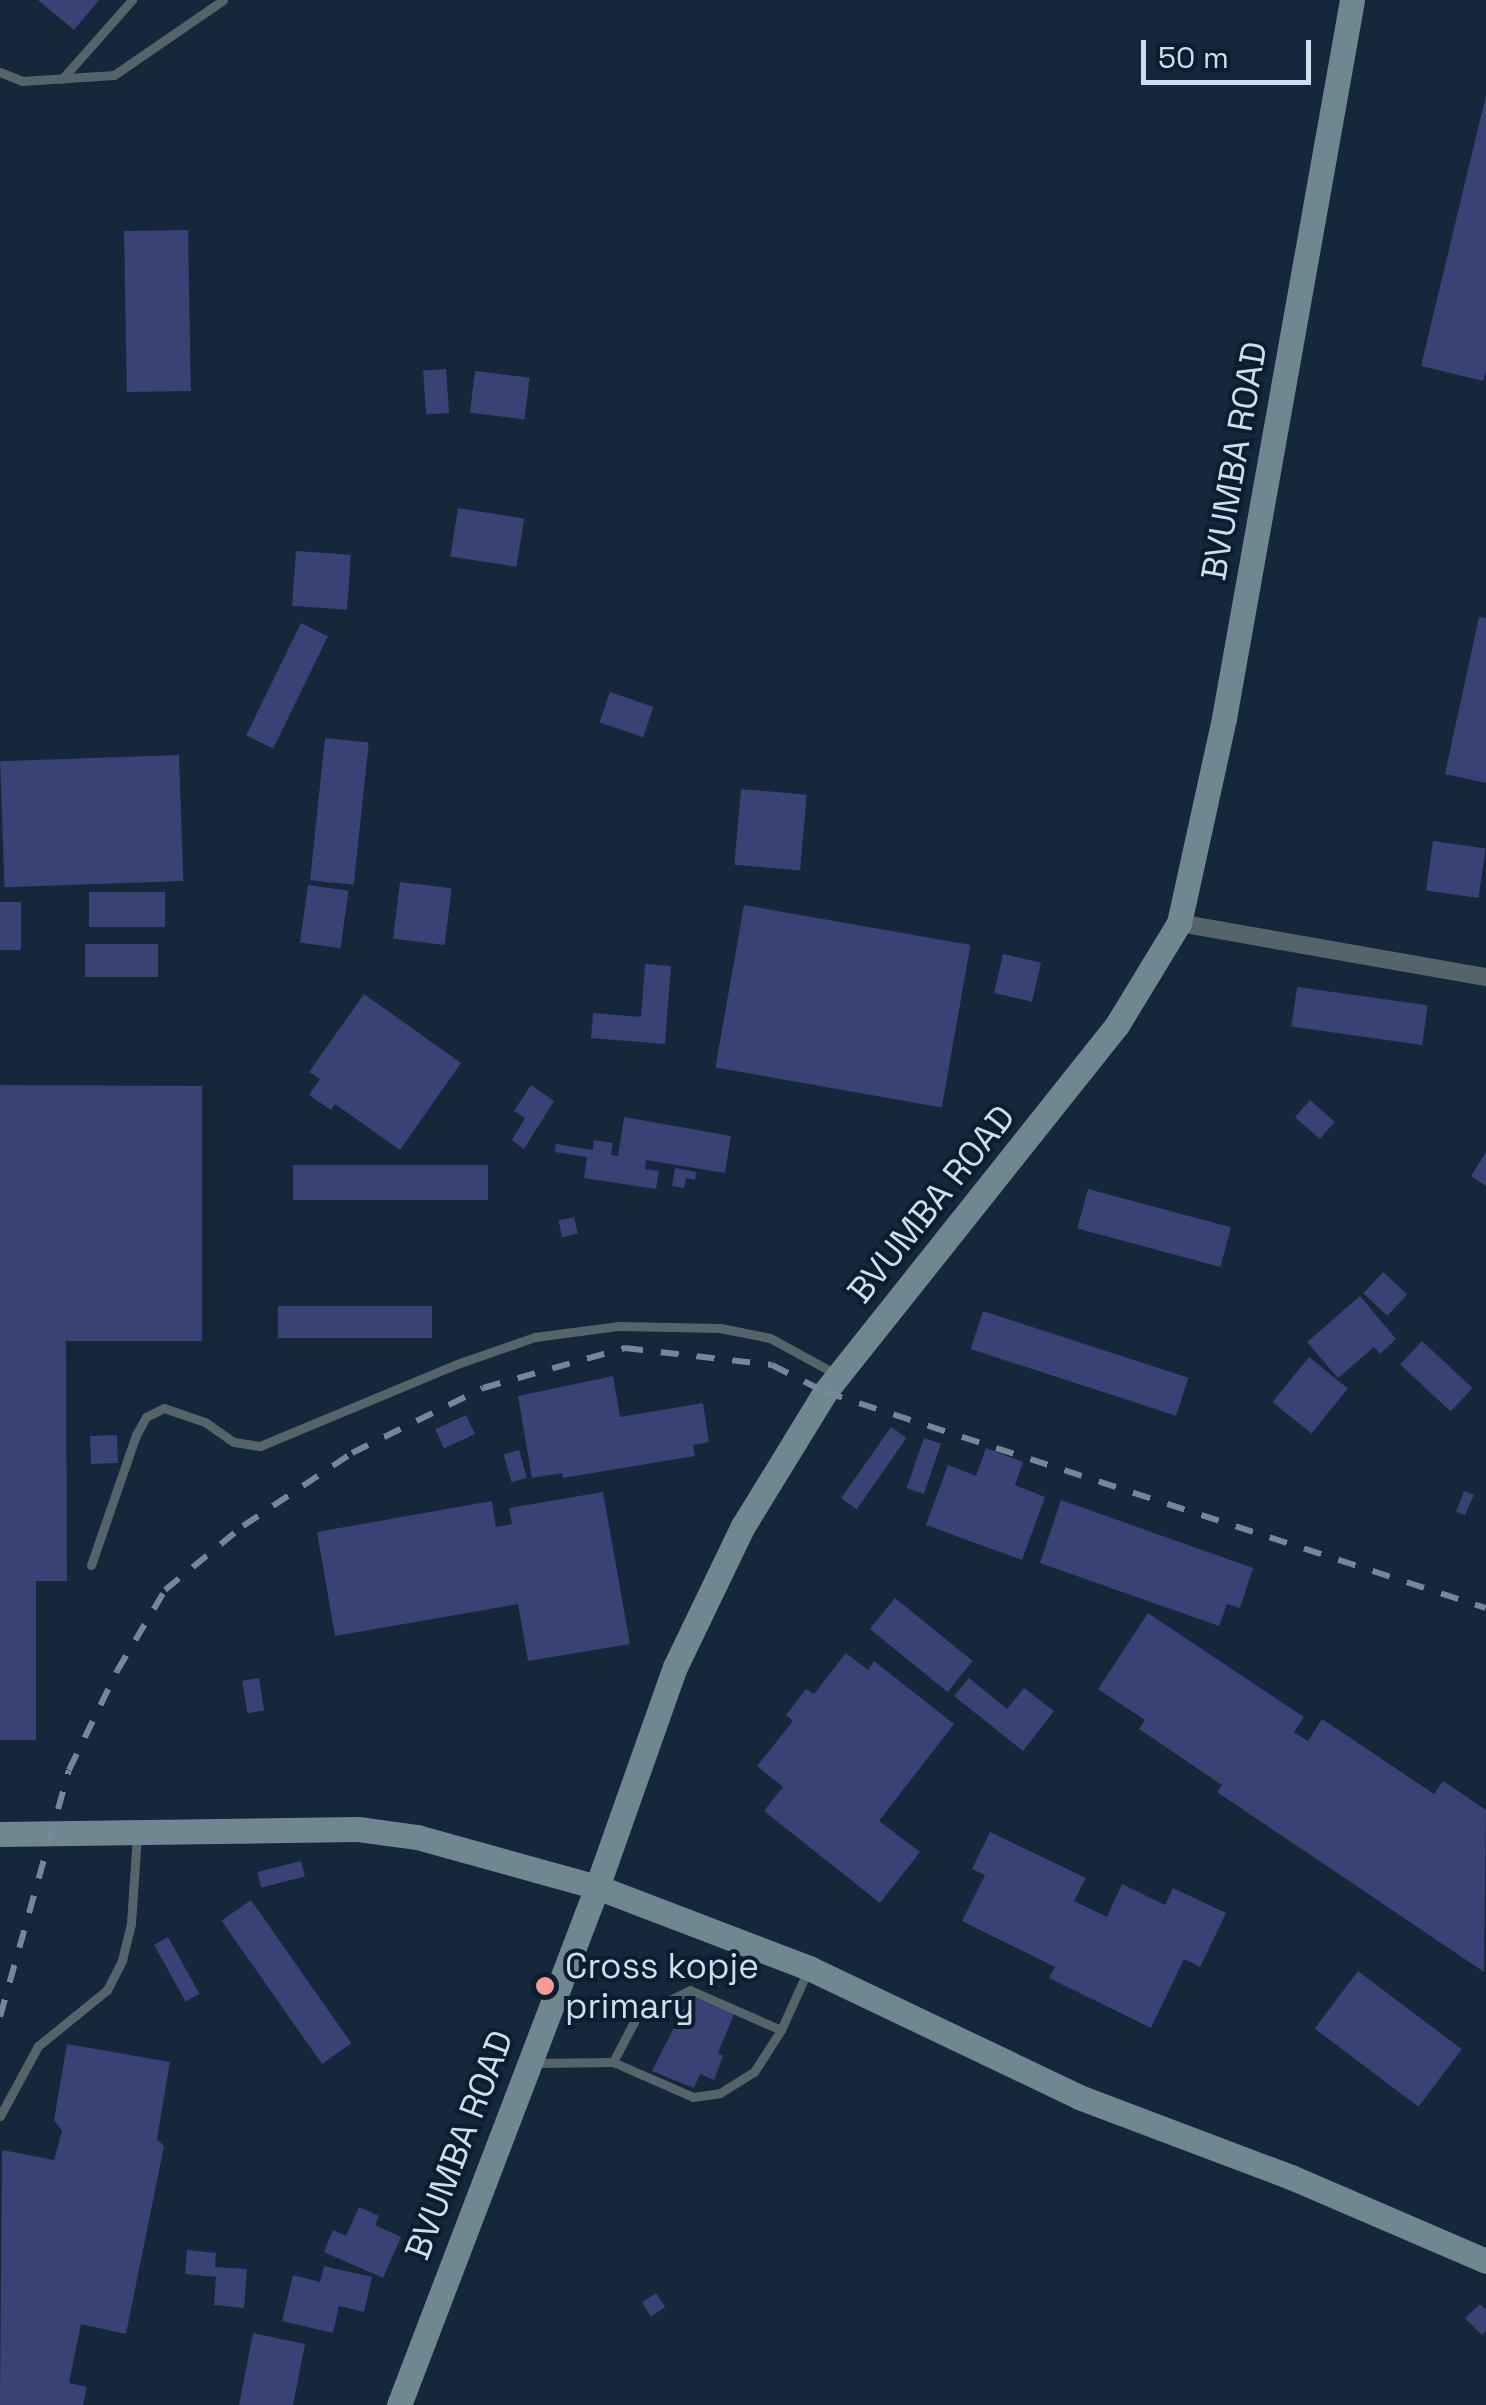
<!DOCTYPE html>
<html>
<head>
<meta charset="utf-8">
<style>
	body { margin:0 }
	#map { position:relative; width:1486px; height:2405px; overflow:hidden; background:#14273b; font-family:"Space Grotesk",sans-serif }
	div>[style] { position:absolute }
	.building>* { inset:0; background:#3a4175; transform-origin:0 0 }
	.lane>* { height:9px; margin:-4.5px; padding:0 4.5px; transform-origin:4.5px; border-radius:4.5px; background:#55646a }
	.street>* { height:18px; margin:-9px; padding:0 9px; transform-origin:9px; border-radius:9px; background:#55646a }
	.secondary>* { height:25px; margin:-12.5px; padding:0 12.5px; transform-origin:12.5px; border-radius:12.5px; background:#6f8790 }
	.rail>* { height:6px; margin-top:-3px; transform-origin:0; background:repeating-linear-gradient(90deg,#778797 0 18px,transparent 0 36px) }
	.dots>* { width:28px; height:28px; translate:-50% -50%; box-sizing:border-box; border:5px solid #0a1e30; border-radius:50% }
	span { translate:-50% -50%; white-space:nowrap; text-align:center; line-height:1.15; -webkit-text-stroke:8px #0a1e30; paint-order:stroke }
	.street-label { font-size:35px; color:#d0ddea }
	.poi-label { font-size:35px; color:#d0ddea }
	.left { translate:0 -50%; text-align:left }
	.scale { position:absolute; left:1141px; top:40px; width:170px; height:45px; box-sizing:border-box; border:5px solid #d0ddea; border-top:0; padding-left:12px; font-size:30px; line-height:35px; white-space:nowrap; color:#d0ddea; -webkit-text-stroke:8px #0a1e30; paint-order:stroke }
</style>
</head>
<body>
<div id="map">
	<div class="building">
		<div style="clip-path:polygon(38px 0,99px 0,74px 30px)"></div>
		<div style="clip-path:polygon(1486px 95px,1486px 371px,1483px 381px,1421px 366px)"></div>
		<div style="left:188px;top:230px;width:161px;height:64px;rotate:89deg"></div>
		<div style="left:446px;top:369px;width:44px;height:23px;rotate:86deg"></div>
		<div style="left:475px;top:371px;width:55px;height:42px;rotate:7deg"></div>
		<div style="left:458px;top:508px;width:67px;height:49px;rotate:9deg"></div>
		<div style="left:296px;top:551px;width:55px;height:55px;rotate:4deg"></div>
		<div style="clip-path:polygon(1479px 617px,1486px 618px,1486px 783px,1445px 774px)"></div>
		<div style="left:301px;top:623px;width:30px;height:125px;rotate:26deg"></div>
		<div style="left:610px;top:692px;width:46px;height:32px;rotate:19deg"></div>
		<div style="left:325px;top:738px;width:44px;height:143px;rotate:6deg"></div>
		<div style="left:179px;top:755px;width:126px;height:179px;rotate:88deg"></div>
		<div style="left:741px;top:789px;width:66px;height:76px;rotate:5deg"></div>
		<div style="left:1433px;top:841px;width:53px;height:50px;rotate:8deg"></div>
		<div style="left:400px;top:882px;width:52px;height:57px;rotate:7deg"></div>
		<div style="left:308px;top:885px;width:41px;height:58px;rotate:8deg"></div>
		<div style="left:165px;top:892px;width:35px;height:76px;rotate:90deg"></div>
		<div style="left:0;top:902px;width:21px;height:48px"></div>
		<div style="left:744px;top:905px;width:230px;height:165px;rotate:10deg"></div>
		<div style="left:85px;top:944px;width:73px;height:33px"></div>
		<div style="left:1003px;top:954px;width:39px;height:40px;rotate:13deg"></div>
		<div style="clip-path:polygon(645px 964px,671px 966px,665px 1044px,591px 1038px,593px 1013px,641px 1017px)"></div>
		<div style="left:1297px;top:987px;width:132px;height:40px;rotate:8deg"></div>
		<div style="clip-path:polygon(364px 994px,461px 1063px,400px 1150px,335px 1104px,331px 1110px,309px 1095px,320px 1079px,309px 1072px)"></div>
		<div style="clip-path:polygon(0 1085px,202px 1086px,202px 1341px,66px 1341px,67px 1581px,36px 1581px,36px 1740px,0 1740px)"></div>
		<div style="clip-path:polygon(531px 1085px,554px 1101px,524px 1149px,512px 1140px,525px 1118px,514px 1111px)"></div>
		<div style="left:1310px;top:1100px;width:33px;height:23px;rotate:41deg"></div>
		<div style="clip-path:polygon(624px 1117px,731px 1136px,725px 1173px,646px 1160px,645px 1169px,659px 1171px,656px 1189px,584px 1178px,587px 1157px,555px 1152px,556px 1144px,593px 1150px,594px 1140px,613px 1143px,611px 1155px,618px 1156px)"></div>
		<div style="clip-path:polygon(1486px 1152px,1486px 1186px,1471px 1176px)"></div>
		<div style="left:293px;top:1165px;width:195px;height:35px"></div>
		<div style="clip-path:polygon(675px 1168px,696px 1172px,695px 1180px,686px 1178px,684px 1188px,672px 1186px)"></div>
		<div style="left:1088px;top:1189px;width:148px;height:41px;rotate:15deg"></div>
		<div style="left:574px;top:1217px;width:17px;height:16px;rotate:77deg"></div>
		<div style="left:1383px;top:1272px;width:33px;height:29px;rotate:43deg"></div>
		<div style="clip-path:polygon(1360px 1296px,1396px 1339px,1380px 1354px,1374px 1347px,1338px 1378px,1307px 1342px)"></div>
		<div style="left:278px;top:1306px;width:154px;height:32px"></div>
		<div style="left:983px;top:1311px;width:216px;height:40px;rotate:18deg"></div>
		<div style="left:1422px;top:1341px;width:69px;height:32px;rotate:43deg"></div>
		<div style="left:1309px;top:1357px;width:50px;height:58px;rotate:39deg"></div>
		<div style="clip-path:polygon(613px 1376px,620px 1417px,703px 1403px,709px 1442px,693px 1445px,695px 1456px,563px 1478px,562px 1473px,532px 1478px,518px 1396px)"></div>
		<div style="left:466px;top:1415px;width:21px;height:34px;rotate:65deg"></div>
		<div style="left:891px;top:1427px;width:19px;height:87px;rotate:35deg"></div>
		<div style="left:117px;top:1435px;width:28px;height:27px;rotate:88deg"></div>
		<div style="left:924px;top:1438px;width:18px;height:53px;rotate:19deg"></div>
		<div style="clip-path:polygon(986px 1448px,1023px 1462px,1015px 1485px,1045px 1497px,1022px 1560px,926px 1525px,948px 1465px,976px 1476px)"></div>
		<div style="left:519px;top:1450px;width:29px;height:16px;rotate:74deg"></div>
		<div style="clip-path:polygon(1464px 1491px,1474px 1495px,1465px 1515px,1456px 1512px)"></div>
		<div style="clip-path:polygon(603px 1492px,630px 1644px,528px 1661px,518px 1604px,335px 1636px,317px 1532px,492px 1501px,496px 1527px,512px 1524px,509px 1508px)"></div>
		<div style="clip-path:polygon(1061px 1500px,1253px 1568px,1240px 1608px,1227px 1604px,1219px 1626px,1040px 1563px)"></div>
		<div style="left:895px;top:1598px;width:100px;height:40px;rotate:39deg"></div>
		<div style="clip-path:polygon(1148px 1613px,1304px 1717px,1294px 1732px,1308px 1741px,1322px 1719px,1434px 1794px,1443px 1781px,1486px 1810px,1484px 1972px,1217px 1792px,1222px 1785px,1139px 1729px,1145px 1720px,1098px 1689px)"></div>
		<div style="clip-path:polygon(846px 1653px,868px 1670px,874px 1661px,954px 1724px,879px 1821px,920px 1852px,880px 1903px,764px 1811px,783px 1787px,757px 1766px,793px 1721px,786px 1715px,806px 1689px,814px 1694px)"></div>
		<div style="left:259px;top:1678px;width:33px;height:17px;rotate:81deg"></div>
		<div style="clip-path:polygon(969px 1678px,1007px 1709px,1024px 1688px,1054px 1711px,1023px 1751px,954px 1696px)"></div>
		<div style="clip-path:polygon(990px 1832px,1086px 1878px,1074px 1901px,1107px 1917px,1122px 1884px,1165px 1905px,1173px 1888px,1226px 1913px,1200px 1967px,1184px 1959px,1151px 2028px,1049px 1978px,1055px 1967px,962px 1921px,985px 1875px,972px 1869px)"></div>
		<div style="left:301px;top:1861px;width:16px;height:45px;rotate:76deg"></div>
		<div style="left:251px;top:1900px;width:175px;height:36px;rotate:55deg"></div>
		<div style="left:168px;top:1937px;width:65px;height:16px;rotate:61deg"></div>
		<div style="left:1358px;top:1971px;width:130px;height:72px;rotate:37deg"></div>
		<div style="clip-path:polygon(690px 1996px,734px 2014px,718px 2053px,723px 2056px,714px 2080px,700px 2074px,694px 2088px,652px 2071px)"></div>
		<div style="clip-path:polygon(67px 2044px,170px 2062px,157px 2139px,164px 2146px,126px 2334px,81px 2324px,69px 2383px,87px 2387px,83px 2405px,0 2405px,2px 2150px,54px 2160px,62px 2131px,54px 2120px)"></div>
		<div style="clip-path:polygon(359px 2207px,379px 2216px,375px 2225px,401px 2237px,383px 2278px,324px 2252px,333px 2230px,346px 2236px)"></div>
		<div style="clip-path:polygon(187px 2250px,216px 2253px,215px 2267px,247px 2269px,244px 2308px,214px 2305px,216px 2277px,185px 2274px)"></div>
		<div style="clip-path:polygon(324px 2266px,372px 2277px,364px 2312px,339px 2306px,333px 2333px,282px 2321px,293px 2275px,320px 2282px)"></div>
		<div style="left:656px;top:2293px;width:17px;height:17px;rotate:57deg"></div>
		<div style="clip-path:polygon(1480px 2304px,1486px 2310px,1486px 2331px,1482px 2335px,1465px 2318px)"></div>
		<div style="clip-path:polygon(253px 2333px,305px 2344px,293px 2405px,239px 2405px)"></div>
	</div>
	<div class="lane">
		<div style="left:0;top:72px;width:24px;rotate:22deg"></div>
		<div style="left:22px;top:81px;width:92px;rotate:-3.7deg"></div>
		<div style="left:114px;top:75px;width:132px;rotate:-34.5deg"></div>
		<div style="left:62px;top:79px;width:106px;rotate:-48.5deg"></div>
		<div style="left:91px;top:1565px;width:138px;rotate:-70.9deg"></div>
		<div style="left:136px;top:1435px;width:21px;rotate:-61deg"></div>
		<div style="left:146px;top:1417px;width:20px;rotate:-27deg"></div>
		<div style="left:164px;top:1408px;width:43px;rotate:18.9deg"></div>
		<div style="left:205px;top:1422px;width:35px;rotate:35deg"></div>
		<div style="left:234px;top:1442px;width:26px;rotate:9deg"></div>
		<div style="left:260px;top:1446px;width:213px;rotate:-22.6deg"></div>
		<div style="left:457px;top:1364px;width:83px;rotate:-19.1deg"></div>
		<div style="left:535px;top:1337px;width:85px;rotate:-7.5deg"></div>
		<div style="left:619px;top:1326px;width:101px;rotate:1.1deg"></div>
		<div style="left:720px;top:1328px;width:51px;rotate:11.3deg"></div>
		<div style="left:770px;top:1338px;width:75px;rotate:28.6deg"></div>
		<div style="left:613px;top:2062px;width:87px;rotate:23.6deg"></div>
		<div style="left:693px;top:2097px;width:27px;rotate:-8deg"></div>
		<div style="left:720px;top:2093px;width:40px;rotate:-32deg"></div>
		<div style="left:754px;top:2072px;width:50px;rotate:-57.3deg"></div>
		<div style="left:535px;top:2063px;width:78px;rotate:-0.7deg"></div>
		<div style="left:613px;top:2062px;width:52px;rotate:-62.4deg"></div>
		<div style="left:637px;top:2016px;width:59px;rotate:-26.1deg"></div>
		<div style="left:690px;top:1990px;width:99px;rotate:23.7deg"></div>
		<div style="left:781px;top:2030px;width:66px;rotate:-65.8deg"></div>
		<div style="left:0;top:2116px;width:80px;rotate:-61.5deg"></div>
		<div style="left:38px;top:2046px;width:89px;rotate:-39.1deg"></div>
		<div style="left:107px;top:1990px;width:34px;rotate:-63deg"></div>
		<div style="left:122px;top:1960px;width:38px;rotate:-76deg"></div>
		<div style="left:131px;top:1923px;width:87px;rotate:-86.1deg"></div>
	</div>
	<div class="street">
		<div style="left:1179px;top:923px;width:312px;rotate:10deg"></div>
	</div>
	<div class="secondary">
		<div style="left:0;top:1834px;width:358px;rotate:-0.8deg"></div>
		<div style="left:358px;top:1829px;width:60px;rotate:7.7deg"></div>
		<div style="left:417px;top:1837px;width:187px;rotate:15.5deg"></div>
		<div style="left:597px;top:1887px;width:227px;rotate:20.9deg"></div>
		<div style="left:809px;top:1968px;width:299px;rotate:25.5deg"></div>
		<div style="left:1079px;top:2097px;width:227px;rotate:20.7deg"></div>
		<div style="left:1291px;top:2177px;width:212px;rotate:23.3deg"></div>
		<div style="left:399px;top:2405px;width:555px;rotate:-69.08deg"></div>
		<div style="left:597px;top:1887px;width:233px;rotate:-70.5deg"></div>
		<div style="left:675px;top:1667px;width:157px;rotate:-64.3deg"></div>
		<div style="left:743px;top:1526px;width:157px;rotate:-58.5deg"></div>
		<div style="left:825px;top:1392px;width:469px;rotate:-51.5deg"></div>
		<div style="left:1117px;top:1025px;width:119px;rotate:-58.7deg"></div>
		<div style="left:1179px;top:923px;width:210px;rotate:-77.6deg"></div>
		<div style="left:1224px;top:718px;width:729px;rotate:-79.89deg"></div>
	</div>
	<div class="rail">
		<div style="left:0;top:2017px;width:256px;rotate:-74.4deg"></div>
		<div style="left:69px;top:1770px;width:110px;rotate:-64.1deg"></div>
		<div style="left:117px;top:1671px;width:94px;rotate:-59.3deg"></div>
		<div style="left:165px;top:1590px;width:101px;rotate:-39.4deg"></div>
		<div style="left:243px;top:1526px;width:131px;rotate:-33.8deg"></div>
		<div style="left:352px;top:1453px;width:146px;rotate:-26.4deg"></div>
		<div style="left:483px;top:1388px;width:148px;rotate:-15.7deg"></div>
		<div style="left:625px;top:1348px;width:148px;rotate:6.6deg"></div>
		<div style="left:772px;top:1365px;width:59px;rotate:27deg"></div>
		<div style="left:825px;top:1392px;width:695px;rotate:18.1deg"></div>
	</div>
	<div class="dots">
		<div style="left:545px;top:1986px;background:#f59b99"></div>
	</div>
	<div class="street-label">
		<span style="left:1234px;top:461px;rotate:-80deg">BVUMBA ROAD</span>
		<span style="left:931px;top:1204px;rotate:-51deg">BVUMBA ROAD</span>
		<span style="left:459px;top:2145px;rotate:-69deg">BVUMBA ROAD</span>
	</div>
	<div class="poi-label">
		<span class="left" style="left:565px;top:1986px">Cross kopje<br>primary</span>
	</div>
	<div class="scale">50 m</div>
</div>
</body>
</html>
